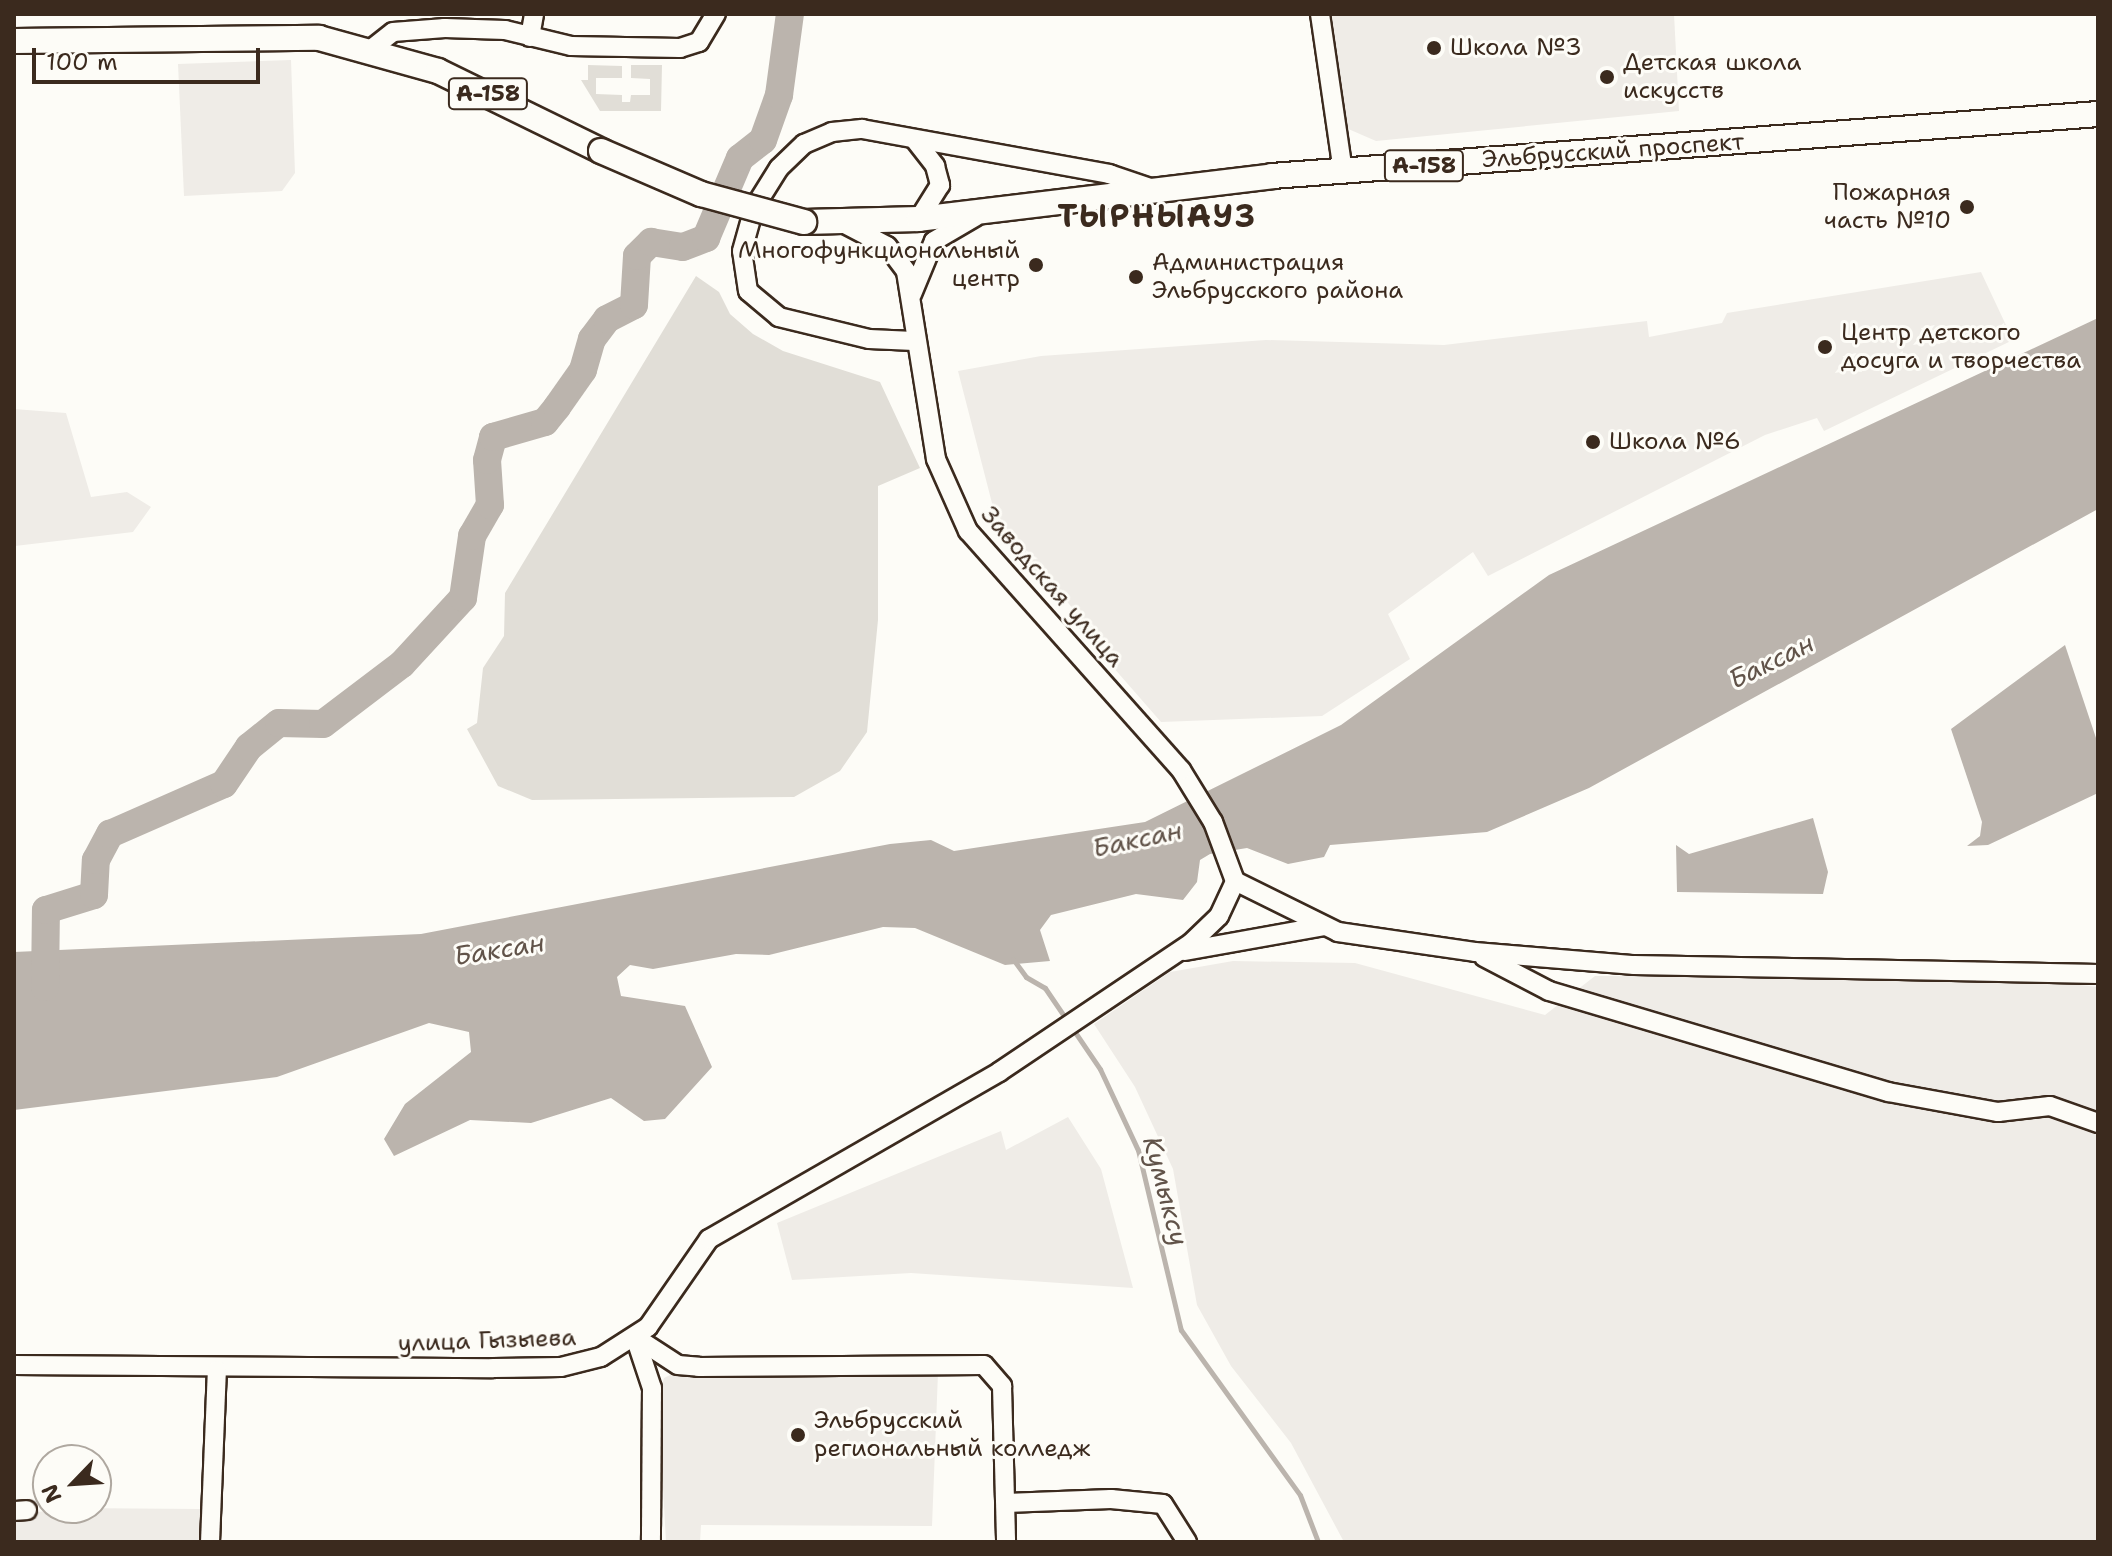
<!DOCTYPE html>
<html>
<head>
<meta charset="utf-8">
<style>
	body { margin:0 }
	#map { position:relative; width:2112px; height:1556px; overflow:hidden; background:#fdfcf7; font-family:"Shantell Sans",sans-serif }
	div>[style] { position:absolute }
	.built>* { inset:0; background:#efece7 }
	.green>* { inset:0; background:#e1ded7 }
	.water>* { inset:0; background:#bbb4ad }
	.stream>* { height:5px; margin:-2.5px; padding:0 2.5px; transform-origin:2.5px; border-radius:2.5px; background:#bbb4ad }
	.river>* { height:28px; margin:-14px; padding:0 14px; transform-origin:14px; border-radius:14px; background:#bbb4ad }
	.roads { filter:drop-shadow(2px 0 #3b2a1e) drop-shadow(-2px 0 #3b2a1e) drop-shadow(0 2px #3b2a1e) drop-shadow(0 -2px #3b2a1e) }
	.minor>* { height:18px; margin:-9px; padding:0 9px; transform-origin:9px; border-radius:9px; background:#fdfcf7 }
	.major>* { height:24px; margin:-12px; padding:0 12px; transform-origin:12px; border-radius:12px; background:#fdfcf7 }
	.bridges { filter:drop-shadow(2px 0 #3b2a1e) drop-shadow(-2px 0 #3b2a1e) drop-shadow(0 2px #3b2a1e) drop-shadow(0 -2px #3b2a1e) }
	.major-bridge>* { height:24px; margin:-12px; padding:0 12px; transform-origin:12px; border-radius:12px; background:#fdfcf7 }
	.dots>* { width:22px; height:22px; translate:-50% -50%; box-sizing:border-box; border:4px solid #fdfcf7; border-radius:50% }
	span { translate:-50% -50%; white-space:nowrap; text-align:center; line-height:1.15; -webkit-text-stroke:6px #fdfcf7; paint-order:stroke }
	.shield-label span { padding:2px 6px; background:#fdfcf7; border:2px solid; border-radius:6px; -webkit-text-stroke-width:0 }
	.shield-label { font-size:22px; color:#3b2a1e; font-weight:700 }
	.poi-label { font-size:24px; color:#3b2a1e }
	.left { translate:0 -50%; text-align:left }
	.right { translate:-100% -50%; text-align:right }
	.street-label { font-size:24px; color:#3b2a1e }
	.water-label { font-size:26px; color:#615349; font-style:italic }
	.district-label { font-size:32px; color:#3b2a1e; font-weight:700; letter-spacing:2px }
	.frame { position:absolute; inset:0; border:16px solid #3b2a1e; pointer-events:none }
	.north { position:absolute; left:32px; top:1444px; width:80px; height:80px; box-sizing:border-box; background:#fdfcf7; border:2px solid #afa8a0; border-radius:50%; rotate:245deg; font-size:22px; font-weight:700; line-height:32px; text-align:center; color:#3b2a1e }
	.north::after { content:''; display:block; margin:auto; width:28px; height:36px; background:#3b2a1e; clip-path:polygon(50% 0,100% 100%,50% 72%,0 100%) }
	.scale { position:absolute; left:32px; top:48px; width:228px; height:36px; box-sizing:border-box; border:4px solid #3b2a1e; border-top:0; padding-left:10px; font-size:24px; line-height:28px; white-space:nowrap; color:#3b2a1e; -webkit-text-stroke:6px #fdfcf7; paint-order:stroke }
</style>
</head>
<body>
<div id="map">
	<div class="built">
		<div style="clip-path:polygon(1329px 14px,1674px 14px,1679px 111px,1376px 141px,1346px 128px)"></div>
		<div style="clip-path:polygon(291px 60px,295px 173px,282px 191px,184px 196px,178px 64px)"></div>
		<div style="clip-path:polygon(1981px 272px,2013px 340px,1824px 431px,1817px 418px,1765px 435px,1488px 576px,1473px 552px,1388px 614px,1410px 659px,1322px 716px,1161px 722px,1078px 627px,1082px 620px,1047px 577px,1037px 577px,993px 507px,958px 371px,1041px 356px,1266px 340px,1444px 345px,1647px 321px,1649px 337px,1722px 323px,1727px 313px)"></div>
		<div style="clip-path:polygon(14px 409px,66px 413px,91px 497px,127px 492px,151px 507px,133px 532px,15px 546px)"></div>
		<div style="clip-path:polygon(1233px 961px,1355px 963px,1545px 1015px,1595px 976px,2007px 977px,2098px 987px,2098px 1542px,1344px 1542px,1291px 1443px,1231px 1366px,1197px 1305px,1173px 1169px,1135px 1087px,1094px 1024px,1170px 972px)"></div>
		<div style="clip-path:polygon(1068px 1117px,1101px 1169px,1133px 1288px,911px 1273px,792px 1280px,777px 1223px,1001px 1131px,1006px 1150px)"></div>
		<div style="clip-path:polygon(674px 1373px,938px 1373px,932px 1526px,701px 1525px,700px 1542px,666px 1542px,658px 1397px,664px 1378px)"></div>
		<div style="clip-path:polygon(70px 1508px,200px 1509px,200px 1542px,14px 1542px,14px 1515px)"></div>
	</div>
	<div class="green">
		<div style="clip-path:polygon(588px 65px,622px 66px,622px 78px,596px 78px,596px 94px,622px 95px,622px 102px,630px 102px,631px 95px,650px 95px,650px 79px,631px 78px,631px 65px,662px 65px,661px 111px,600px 111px,581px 80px,588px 80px)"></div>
		<div style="clip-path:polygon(696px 276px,719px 292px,730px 314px,753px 334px,783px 351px,880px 382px,920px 468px,878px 486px,878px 620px,867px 732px,840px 771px,794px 797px,532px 800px,498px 786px,467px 729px,477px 723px,483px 668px,504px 636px,505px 593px)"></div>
	</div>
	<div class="water">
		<div style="clip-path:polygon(2098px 318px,2098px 509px,1589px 788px,1487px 832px,1330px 845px,1324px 857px,1288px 864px,1247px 848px,1210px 854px,1200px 860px,1197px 882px,1183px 900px,1136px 894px,1051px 915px,1040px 930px,1050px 961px,1005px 965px,915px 928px,883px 927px,769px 955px,736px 954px,653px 969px,630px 965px,617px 977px,621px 996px,685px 1006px,712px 1067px,665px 1119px,644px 1121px,611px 1098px,531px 1123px,470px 1120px,394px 1156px,384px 1139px,405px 1104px,471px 1052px,469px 1032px,429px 1023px,277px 1077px,14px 1110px,14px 952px,421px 934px,890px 844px,931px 840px,954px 851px,1145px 822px,1341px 725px,1549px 575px)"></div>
		<div style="clip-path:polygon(2065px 645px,2098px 744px,2098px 793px,1988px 845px,1967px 846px,1980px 836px,1982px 822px,1951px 729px)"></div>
		<div style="clip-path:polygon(1813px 818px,1828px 872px,1823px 894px,1677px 892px,1676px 845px,1689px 854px)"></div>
	</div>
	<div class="stream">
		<div style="left:1013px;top:959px;width:22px;rotate:54deg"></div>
		<div style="left:1026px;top:977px;width:22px;rotate:30deg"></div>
		<div style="left:1045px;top:988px;width:98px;rotate:55.8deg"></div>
		<div style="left:1100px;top:1069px;width:89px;rotate:64.9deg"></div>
		<div style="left:1138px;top:1150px;width:185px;rotate:76.6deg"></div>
		<div style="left:1181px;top:1330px;width:203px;rotate:54.2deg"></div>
		<div style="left:1300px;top:1495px;width:50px;rotate:69deg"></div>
	</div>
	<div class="river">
		<div style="left:45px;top:987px;width:77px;rotate:-89.3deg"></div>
		<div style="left:46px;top:910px;width:50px;rotate:-17.4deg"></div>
		<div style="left:94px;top:895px;width:35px;rotate:-87deg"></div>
		<div style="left:96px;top:860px;width:30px;rotate:-62deg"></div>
		<div style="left:110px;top:834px;width:124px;rotate:-23.7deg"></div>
		<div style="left:224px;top:784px;width:45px;rotate:-56deg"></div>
		<div style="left:249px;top:747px;width:38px;rotate:-39deg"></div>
		<div style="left:279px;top:723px;width:44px;rotate:1.3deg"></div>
		<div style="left:323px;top:724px;width:99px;rotate:-37.2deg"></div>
		<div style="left:402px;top:664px;width:90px;rotate:-47.3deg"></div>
		<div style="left:463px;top:598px;width:63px;rotate:-81.7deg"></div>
		<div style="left:472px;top:536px;width:36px;rotate:-60deg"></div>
		<div style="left:490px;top:505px;width:45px;rotate:-93.8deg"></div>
		<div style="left:487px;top:460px;width:24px;rotate:-75deg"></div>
		<div style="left:493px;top:437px;width:54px;rotate:-16.1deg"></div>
		<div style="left:545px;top:422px;width:19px;rotate:-51deg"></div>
		<div style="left:557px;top:407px;width:45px;rotate:-54.9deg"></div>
		<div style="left:583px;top:370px;width:32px;rotate:-74deg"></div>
		<div style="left:592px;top:339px;width:25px;rotate:-53deg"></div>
		<div style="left:607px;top:319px;width:30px;rotate:-27deg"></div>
		<div style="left:634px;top:305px;width:49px;rotate:-86.5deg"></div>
		<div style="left:637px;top:256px;width:20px;rotate:-45deg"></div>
		<div style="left:651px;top:242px;width:32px;rotate:9deg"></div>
		<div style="left:683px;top:247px;width:25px;rotate:-21deg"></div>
		<div style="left:706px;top:238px;width:87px;rotate:-67deg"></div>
		<div style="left:740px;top:158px;width:29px;rotate:-38deg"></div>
		<div style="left:763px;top:140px;width:48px;rotate:-70.4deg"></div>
		<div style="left:779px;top:95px;width:82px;rotate:-82.3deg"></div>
	</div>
	<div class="roads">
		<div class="minor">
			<div style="left:1320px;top:14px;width:160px;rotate:81.7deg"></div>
			<div style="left:530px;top:37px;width:23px;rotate:-80deg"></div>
			<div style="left:370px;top:50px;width:29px;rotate:-38deg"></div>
			<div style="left:393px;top:32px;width:52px;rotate:-4.4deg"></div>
			<div style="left:445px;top:28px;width:60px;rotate:1.9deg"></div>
			<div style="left:505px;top:30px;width:68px;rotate:13.6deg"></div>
			<div style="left:571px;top:46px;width:109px;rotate:1.1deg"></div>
			<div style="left:680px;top:48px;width:20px;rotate:-18deg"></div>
			<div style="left:699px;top:42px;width:33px;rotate:-59deg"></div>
			<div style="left:915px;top:140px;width:33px;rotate:52deg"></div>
			<div style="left:935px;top:166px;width:20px;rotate:75deg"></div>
			<div style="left:940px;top:185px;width:40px;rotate:122deg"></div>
			<div style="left:912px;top:294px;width:57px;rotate:-67.5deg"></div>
			<div style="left:934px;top:241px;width:48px;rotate:-30.3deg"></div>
			<div style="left:914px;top:341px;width:45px;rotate:-177.5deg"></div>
			<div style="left:869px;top:339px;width:93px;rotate:-166.3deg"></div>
			<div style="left:779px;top:317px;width:40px;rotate:-140deg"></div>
			<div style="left:748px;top:291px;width:40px;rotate:-98.5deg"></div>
			<div style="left:742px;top:251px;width:45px;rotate:-74.4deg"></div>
			<div style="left:754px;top:208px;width:47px;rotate:-58deg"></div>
			<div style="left:779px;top:168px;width:35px;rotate:-44deg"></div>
			<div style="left:804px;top:144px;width:30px;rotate:-23deg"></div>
			<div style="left:832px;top:132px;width:30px;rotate:-6deg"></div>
			<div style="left:862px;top:129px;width:251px;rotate:10.3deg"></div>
			<div style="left:1109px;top:174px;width:46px;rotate:18.8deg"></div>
			<div style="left:1235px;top:881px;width:115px;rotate:26.3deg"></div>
			<div style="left:1338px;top:932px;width:138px;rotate:8.3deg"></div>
			<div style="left:1475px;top:952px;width:160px;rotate:4.7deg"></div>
			<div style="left:1634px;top:965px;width:464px;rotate:1.1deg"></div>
			<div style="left:1185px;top:951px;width:141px;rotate:-10.2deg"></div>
			<div style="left:1484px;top:957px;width:73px;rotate:27.6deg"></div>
			<div style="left:1549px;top:991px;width:354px;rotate:16.6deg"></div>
			<div style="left:1888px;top:1092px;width:112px;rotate:10.3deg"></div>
			<div style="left:1998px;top:1112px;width:52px;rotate:-6.6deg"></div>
			<div style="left:2050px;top:1106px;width:51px;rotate:19.5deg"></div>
			<div style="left:635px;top:1337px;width:51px;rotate:33.1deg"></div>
			<div style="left:678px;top:1365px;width:21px;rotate:5deg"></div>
			<div style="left:699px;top:1367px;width:285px;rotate:-0.4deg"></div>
			<div style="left:984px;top:1365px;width:28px;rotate:49deg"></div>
			<div style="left:1002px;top:1386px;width:156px;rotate:88.5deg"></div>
			<div style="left:635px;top:1337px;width:54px;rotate:71.6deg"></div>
			<div style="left:652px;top:1388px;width:154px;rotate:90.4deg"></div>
			<div style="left:14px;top:1365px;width:479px;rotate:0.4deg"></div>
			<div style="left:493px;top:1368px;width:68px;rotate:-0.8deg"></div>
			<div style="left:561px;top:1367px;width:41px;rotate:-14deg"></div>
			<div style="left:601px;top:1357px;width:56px;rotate:-32.6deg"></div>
			<div style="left:648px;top:1327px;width:107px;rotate:-55.3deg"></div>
			<div style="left:709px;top:1239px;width:335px;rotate:-29.9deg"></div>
			<div style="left:999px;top:1072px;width:231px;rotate:-33.9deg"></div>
			<div style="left:1191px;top:943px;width:39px;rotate:-44deg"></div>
			<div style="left:1219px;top:916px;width:38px;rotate:-65deg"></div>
			<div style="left:1235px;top:881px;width:63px;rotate:-110.4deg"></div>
			<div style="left:1213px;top:822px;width:61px;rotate:-121.6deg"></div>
			<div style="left:1181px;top:770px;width:320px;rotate:-131.7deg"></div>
			<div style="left:968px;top:531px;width:79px;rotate:-114deg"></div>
			<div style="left:936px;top:459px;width:190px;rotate:-99.1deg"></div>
			<div style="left:906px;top:271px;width:31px;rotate:-127deg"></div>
			<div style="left:887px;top:246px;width:47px;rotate:-152.4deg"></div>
			<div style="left:1006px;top:1503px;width:105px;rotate:-2.2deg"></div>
			<div style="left:1111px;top:1499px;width:52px;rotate:5.5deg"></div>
			<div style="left:1163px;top:1504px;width:45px;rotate:57.7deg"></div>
			<div style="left:14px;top:1511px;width:13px;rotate:-4deg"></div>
			<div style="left:210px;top:1542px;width:172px;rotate:-87.7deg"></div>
		</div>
		<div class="major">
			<div style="left:14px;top:41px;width:305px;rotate:-0.6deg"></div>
			<div style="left:319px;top:38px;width:123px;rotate:15.5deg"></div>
			<div style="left:438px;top:71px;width:182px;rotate:26.1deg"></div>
			<div style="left:804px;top:222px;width:115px;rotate:-1.5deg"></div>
			<div style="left:919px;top:219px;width:356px;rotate:-6.9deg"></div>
			<div style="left:1272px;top:176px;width:828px;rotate:-4.29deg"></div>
		</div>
	</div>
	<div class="bridges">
		<div class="major-bridge">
			<div style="left:601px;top:151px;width:109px;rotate:23.3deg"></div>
			<div style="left:701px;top:194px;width:107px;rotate:15.2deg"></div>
		</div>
	</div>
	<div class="dots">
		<div style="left:1434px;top:48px;background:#3b2a1e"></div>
		<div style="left:1607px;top:77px;background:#3b2a1e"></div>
		<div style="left:1967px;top:207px;background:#3b2a1e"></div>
		<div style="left:1036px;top:265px;background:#3b2a1e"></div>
		<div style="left:1136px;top:277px;background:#3b2a1e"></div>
		<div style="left:1825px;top:347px;background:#3b2a1e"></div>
		<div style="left:1593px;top:442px;background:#3b2a1e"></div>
		<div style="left:798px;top:1435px;background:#3b2a1e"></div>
	</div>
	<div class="shield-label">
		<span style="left:488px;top:94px">А-158</span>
		<span style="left:1424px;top:166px">А-158</span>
	</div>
	<div class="poi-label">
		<span class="left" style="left:1450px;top:48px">Школа №3</span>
		<span class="left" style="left:1623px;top:77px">Детская школа<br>искусств</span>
		<span class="right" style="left:1951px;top:207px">Пожарная<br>часть №10</span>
		<span class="right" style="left:1020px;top:265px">Многофункциональный<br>центр</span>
		<span class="left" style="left:1152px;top:277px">Администрация<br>Эльбрусского района</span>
		<span class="left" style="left:1841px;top:347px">Центр детского<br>досуга и творчества</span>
		<span class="left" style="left:1609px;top:442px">Школа №6</span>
		<span class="left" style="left:814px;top:1435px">Эльбрусский<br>региональный колледж</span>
	</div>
	<div class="street-label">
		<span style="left:1613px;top:151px;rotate:-4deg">Эльбрусский проспект</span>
		<span style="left:1052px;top:587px;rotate:49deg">Заводская улица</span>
		<span style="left:487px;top:1341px;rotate:-2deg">улица Гызыева</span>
	</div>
	<div class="water-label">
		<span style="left:1771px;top:661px;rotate:-26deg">Баксан</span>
		<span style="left:1137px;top:839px;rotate:-12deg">Баксан</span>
		<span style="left:499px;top:949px;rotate:-9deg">Баксан</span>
		<span style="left:1166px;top:1191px;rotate:75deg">Кумыксу</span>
	</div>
	<div class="district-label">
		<span style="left:1157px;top:216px">ТЫРНЫАУЗ</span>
	</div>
	<div class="frame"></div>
	<div class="north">N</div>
	<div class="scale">100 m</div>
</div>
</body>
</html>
